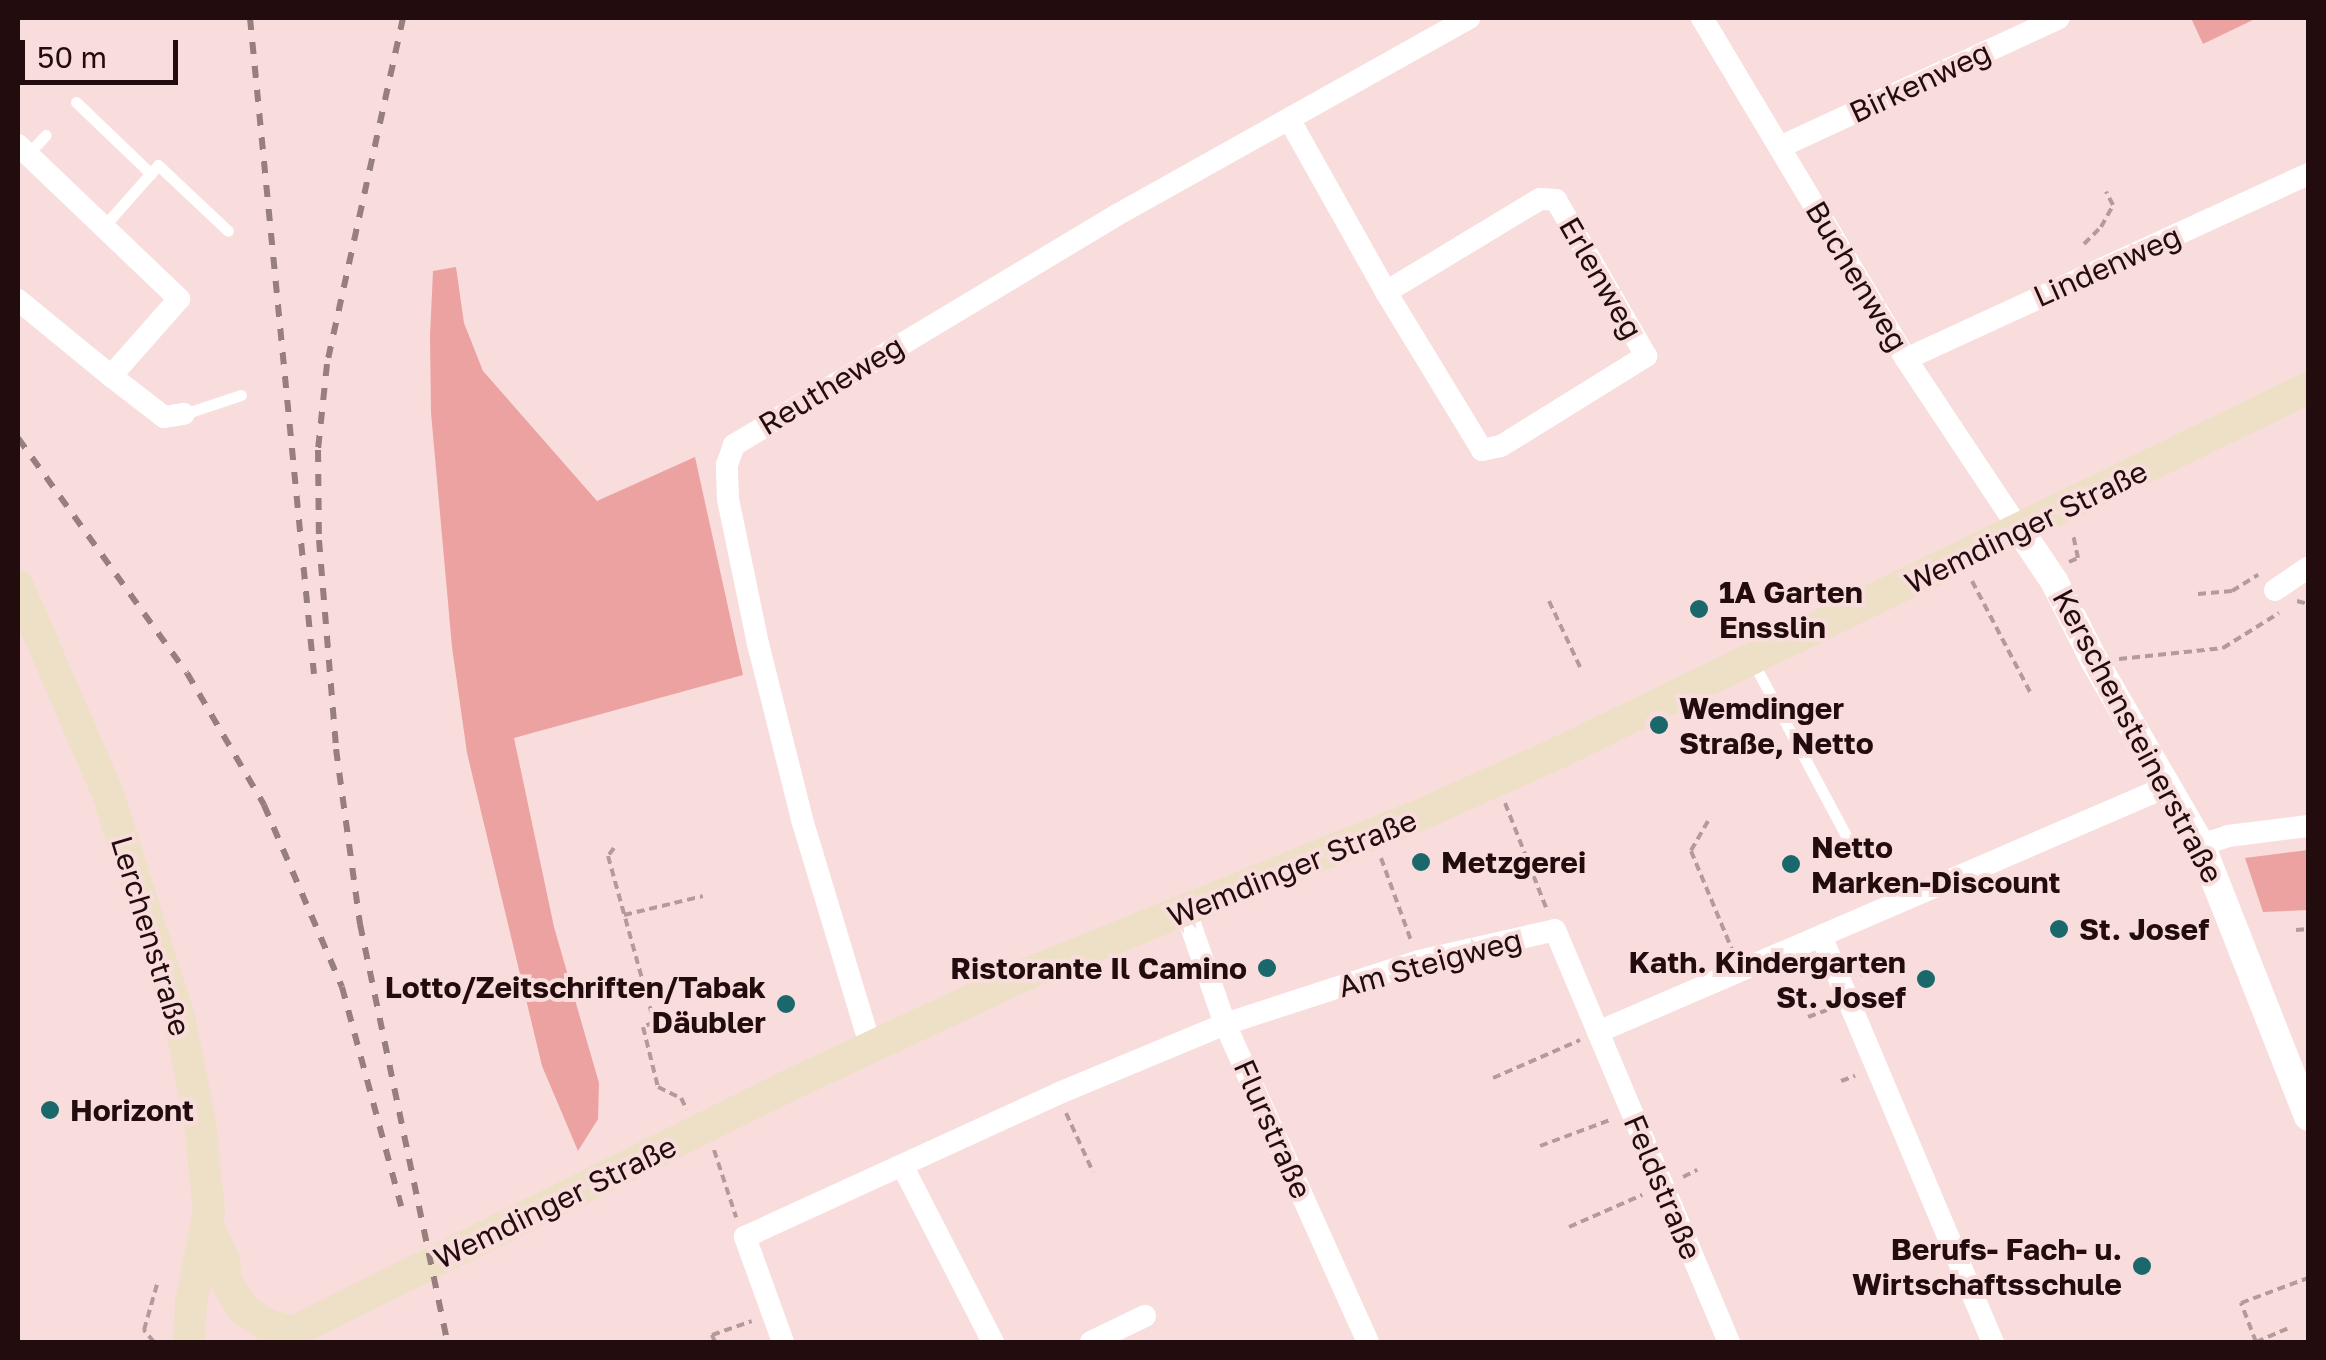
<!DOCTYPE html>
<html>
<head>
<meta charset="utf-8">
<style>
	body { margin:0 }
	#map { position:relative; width:2326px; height:1360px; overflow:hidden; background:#f8dddc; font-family:"Golos Text",sans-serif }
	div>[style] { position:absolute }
	.green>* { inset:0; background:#eca2a0 }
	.path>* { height:4px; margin-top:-2px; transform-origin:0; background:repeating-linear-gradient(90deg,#b49b9a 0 8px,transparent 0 13px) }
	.service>* { height:11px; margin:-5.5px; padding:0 5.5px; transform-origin:5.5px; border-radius:5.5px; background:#fff }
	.minor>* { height:22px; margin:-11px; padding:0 11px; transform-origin:11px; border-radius:11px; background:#fff }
	.tertiary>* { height:28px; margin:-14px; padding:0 14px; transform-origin:14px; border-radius:14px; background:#fff }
	.secondary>* { height:32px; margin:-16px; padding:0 16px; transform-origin:16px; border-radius:16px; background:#eee0c6 }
	.rail>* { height:6px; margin-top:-3px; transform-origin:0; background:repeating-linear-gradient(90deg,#977f7e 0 12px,transparent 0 24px) }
	.dots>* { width:28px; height:28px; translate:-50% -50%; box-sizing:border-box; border:5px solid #f8dddc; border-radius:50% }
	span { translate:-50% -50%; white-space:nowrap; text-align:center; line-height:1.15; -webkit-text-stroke:8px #f8dddc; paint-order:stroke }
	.street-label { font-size:30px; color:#220c0d }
	.poi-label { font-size:30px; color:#220c0d; font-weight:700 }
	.left { translate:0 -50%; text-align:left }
	.right { translate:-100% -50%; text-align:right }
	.frame { position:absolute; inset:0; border:20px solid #220c0d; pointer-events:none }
	.scale { position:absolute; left:20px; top:40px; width:158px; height:45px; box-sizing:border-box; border:5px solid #220c0d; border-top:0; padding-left:12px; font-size:30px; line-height:35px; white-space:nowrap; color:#220c0d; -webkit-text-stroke:8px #f8dddc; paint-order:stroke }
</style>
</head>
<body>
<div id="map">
	<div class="green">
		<div style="clip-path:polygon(2191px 18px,2257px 18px,2203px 44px)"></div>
		<div style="clip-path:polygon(456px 267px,464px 323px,483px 371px,597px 501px,695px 457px,743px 675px,514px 738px,554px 927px,599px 1083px,598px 1119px,578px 1151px,542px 1066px,467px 753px,452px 647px,431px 413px,430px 336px,433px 271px)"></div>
		<div style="clip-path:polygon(2308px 850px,2308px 910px,2263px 912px,2245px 858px)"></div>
	</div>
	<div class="path">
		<div style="left:2084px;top:244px;width:24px;rotate:-45deg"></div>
		<div style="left:2101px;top:227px;width:25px;rotate:-61deg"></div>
		<div style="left:2113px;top:205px;width:15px;rotate:-118deg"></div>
		<div style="left:2069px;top:562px;width:10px;rotate:-24deg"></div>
		<div style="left:2078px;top:558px;width:25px;rotate:-102deg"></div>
		<div style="left:1972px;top:581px;width:127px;rotate:62.4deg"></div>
		<div style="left:2198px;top:594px;width:34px;rotate:-5deg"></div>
		<div style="left:2232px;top:591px;width:31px;rotate:-32deg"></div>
		<div style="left:1549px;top:601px;width:75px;rotate:64.8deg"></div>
		<div style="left:2297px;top:601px;width:11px;rotate:15deg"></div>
		<div style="left:2119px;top:659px;width:105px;rotate:-6deg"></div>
		<div style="left:2223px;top:648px;width:66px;rotate:-32deg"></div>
		<div style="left:1505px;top:803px;width:115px;rotate:68.6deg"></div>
		<div style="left:1708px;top:821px;width:34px;rotate:120deg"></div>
		<div style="left:1691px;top:851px;width:109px;rotate:67.4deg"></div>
		<div style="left:614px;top:848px;width:10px;rotate:127deg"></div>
		<div style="left:608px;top:856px;width:172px;rotate:74.5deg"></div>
		<div style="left:654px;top:1022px;width:12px;rotate:156deg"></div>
		<div style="left:643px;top:1027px;width:62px;rotate:76deg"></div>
		<div style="left:658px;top:1087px;width:25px;rotate:26deg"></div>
		<div style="left:681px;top:1098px;width:13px;rotate:63deg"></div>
		<div style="left:1381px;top:858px;width:90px;rotate:70deg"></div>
		<div style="left:624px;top:915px;width:81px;rotate:-13.5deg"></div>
		<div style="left:2296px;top:930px;width:12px;rotate:-5deg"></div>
		<div style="left:1860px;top:975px;width:40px;rotate:-23.4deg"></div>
		<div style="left:1808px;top:1017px;width:20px;rotate:-20deg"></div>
		<div style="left:1493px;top:1078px;width:95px;rotate:-23.6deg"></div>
		<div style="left:1841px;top:1081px;width:15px;rotate:-20deg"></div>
		<div style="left:1066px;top:1113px;width:65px;rotate:65.4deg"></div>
		<div style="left:1540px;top:1146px;width:75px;rotate:-20.4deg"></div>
		<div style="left:714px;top:1150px;width:71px;rotate:71.8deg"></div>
		<div style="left:1683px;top:1177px;width:16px;rotate:-27deg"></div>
		<div style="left:1569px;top:1227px;width:80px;rotate:-23.7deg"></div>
		<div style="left:154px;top:1342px;width:16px;rotate:-130deg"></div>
		<div style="left:144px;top:1330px;width:51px;rotate:-74.1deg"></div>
		<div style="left:715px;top:1342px;width:8px;rotate:-113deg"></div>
		<div style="left:712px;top:1335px;width:42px;rotate:-19.3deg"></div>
		<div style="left:2256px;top:1342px;width:42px;rotate:-111deg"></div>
		<div style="left:2241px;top:1303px;width:72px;rotate:-20.5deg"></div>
		<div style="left:2256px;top:1342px;width:34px;rotate:-23deg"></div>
	</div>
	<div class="service">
		<div style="left:76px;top:102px;width:104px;rotate:43.8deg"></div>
		<div style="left:28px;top:154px;width:26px;rotate:-47deg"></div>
		<div style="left:105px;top:225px;width:80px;rotate:-48.5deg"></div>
		<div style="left:158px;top:165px;width:96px;rotate:43.3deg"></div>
		<div style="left:184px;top:414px;width:60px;rotate:-18.4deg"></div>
		<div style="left:1753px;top:662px;width:216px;rotate:61.8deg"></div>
	</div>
	<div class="minor">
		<div style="left:1702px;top:18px;width:397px;rotate:59.1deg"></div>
		<div style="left:1906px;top:359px;width:204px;rotate:56.4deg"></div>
		<div style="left:1289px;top:119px;width:198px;rotate:60.7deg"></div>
		<div style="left:1386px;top:292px;width:185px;rotate:58.7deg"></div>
		<div style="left:1482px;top:450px;width:19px;rotate:-12deg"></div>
		<div style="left:1501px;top:446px;width:171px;rotate:-31.8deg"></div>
		<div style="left:1646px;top:356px;width:180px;rotate:-120deg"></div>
		<div style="left:1556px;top:200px;width:16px;rotate:-176deg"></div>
		<div style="left:1540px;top:199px;width:180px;rotate:148.9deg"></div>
		<div style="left:18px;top:145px;width:223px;rotate:43.7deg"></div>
		<div style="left:179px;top:299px;width:103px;rotate:131.4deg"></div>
		<div style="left:111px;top:376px;width:120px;rotate:-140.7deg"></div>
		<div style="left:1780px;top:147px;width:307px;rotate:-24.8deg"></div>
		<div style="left:1906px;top:359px;width:443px;rotate:-24.7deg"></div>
		<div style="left:111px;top:376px;width:67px;rotate:37.7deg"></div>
		<div style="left:164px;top:417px;width:20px;rotate:-9deg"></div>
		<div style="left:2275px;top:590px;width:40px;rotate:-34deg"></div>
		<div style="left:2201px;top:845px;width:28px;rotate:-18deg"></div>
		<div style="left:2228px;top:836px;width:81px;rotate:-7.1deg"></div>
		<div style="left:1186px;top:912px;width:119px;rotate:70.8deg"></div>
		<div style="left:1225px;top:1024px;width:349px;rotate:65.8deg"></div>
		<div style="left:1822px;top:938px;width:439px;rotate:67.1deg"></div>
		<div style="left:1598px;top:1032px;width:337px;rotate:67.1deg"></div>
		<div style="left:871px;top:1048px;width:239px;rotate:-106.8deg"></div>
		<div style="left:802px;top:819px;width:180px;rotate:-104.1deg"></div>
		<div style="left:758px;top:644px;width:148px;rotate:-101.7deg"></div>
		<div style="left:728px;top:499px;width:34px;rotate:-92deg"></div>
		<div style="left:727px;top:465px;width:21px;rotate:-71deg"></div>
		<div style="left:734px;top:445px;width:445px;rotate:-31deg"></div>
		<div style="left:1115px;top:216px;width:406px;rotate:-29.2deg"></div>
		<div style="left:903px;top:1167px;width:197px;rotate:62.8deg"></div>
		<div style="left:783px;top:1342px;width:112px;rotate:-109.9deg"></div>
		<div style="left:745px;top:1237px;width:343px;rotate:-24.6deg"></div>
		<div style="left:1057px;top:1094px;width:182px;rotate:-22.6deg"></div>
		<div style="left:1225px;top:1024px;width:204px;rotate:-18deg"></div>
		<div style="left:1419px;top:961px;width:139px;rotate:-12.8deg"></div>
		<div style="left:1555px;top:930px;width:111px;rotate:67.1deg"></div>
		<div style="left:1598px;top:1032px;width:619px;rotate:-23.33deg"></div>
		<div style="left:1091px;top:1342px;width:60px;rotate:-25.7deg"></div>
	</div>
	<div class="tertiary">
		<div style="left:2019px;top:529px;width:63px;rotate:56.1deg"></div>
		<div style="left:2054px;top:581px;width:91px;rotate:63.2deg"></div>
		<div style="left:2095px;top:662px;width:211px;rotate:59.9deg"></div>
		<div style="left:2201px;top:845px;width:292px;rotate:68.5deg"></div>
	</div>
	<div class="secondary">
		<div style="left:18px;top:586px;width:227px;rotate:66.6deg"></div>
		<div style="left:108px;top:794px;width:238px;rotate:72.4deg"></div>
		<div style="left:180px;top:1021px;width:103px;rotate:78.8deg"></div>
		<div style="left:200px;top:1122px;width:89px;rotate:84.2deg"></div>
		<div style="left:209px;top:1211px;width:93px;rotate:101.2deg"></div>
		<div style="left:191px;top:1302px;width:40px;rotate:92.9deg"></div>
		<div style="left:209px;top:1228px;width:35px;rotate:65deg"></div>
		<div style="left:224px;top:1260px;width:21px;rotate:85deg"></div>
		<div style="left:226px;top:1281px;width:33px;rotate:59deg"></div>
		<div style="left:243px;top:1309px;width:27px;rotate:34deg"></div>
		<div style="left:265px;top:1324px;width:27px;rotate:17deg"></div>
		<div style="left:273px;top:1342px;width:577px;rotate:-26.43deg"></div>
		<div style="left:790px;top:1085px;width:264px;rotate:-25.1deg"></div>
		<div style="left:1029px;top:973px;width:412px;rotate:-22deg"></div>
		<div style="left:1411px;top:819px;width:161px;rotate:-24.2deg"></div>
		<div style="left:1558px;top:753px;width:834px;rotate:-25.95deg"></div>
	</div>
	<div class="rail">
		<div style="left:250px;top:18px;width:659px;rotate:84.43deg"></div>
		<div style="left:403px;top:18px;width:354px;rotate:102.4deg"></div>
		<div style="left:327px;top:364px;width:86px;rotate:96deg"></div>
		<div style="left:318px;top:450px;width:90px;rotate:89.4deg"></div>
		<div style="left:319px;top:540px;width:210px;rotate:85.3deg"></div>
		<div style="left:336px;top:749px;width:177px;rotate:82.2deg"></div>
		<div style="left:360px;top:924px;width:427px;rotate:78.2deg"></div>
		<div style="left:18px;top:438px;width:289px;rotate:54.3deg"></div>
		<div style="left:187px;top:673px;width:153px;rotate:59.7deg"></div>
		<div style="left:264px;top:805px;width:198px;rotate:66.8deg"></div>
		<div style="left:342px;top:987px;width:227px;rotate:74.9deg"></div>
	</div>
	<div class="dots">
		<div style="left:1699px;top:609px;background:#1a686c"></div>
		<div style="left:1659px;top:725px;background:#1a686c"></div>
		<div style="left:1421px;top:862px;background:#1a686c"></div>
		<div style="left:1791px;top:864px;background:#1a686c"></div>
		<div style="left:2059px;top:929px;background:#1a686c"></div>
		<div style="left:1267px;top:968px;background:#1a686c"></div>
		<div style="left:1926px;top:979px;background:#1a686c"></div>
		<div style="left:786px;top:1004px;background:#1a686c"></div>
		<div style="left:50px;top:1110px;background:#1a686c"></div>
		<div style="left:2142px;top:1266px;background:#1a686c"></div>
	</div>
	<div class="street-label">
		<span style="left:1920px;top:82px;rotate:-25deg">Birkenweg</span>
		<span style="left:2107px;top:266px;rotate:-24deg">Lindenweg</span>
		<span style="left:1857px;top:276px;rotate:59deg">Buchenweg</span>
		<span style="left:1601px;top:278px;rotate:60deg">Erlenweg</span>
		<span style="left:831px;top:385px;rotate:-31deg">Reutheweg</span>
		<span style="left:2026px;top:527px;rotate:-26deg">Wemdinger Straße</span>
		<span style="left:2138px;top:736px;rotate:62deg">Kerschensteinerstraße</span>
		<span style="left:1292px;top:868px;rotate:-22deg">Wemdinger Straße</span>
		<span style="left:151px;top:936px;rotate:73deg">Lerchenstraße</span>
		<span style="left:1430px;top:963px;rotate:-15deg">Am Steigweg</span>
		<span style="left:1273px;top:1129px;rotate:66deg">Flurstraße</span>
		<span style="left:1663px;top:1187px;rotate:67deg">Feldstraße</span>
		<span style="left:555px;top:1202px;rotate:-26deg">Wemdinger Straße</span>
	</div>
	<div class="poi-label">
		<span class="left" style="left:1719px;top:609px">1A Garten<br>Ensslin</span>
		<span class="left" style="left:1679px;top:725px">Wemdinger<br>Straße, Netto</span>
		<span class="left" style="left:1811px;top:864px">Netto<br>Marken-Discount</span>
		<span class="left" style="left:1441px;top:862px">Metzgerei</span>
		<span class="left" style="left:2079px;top:929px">St. Josef</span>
		<span class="right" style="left:1906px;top:979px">Kath. Kindergarten<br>St. Josef</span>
		<span class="right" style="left:1247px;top:968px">Ristorante Il Camino</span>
		<span class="right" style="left:766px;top:1004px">Lotto/Zeitschriften/Tabak<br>Däubler</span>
		<span class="left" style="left:70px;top:1110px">Horizont</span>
		<span class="right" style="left:2122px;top:1266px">Berufs- Fach- u.<br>Wirtschaftsschule</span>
	</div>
	<div class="frame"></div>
	<div class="scale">50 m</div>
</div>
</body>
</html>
